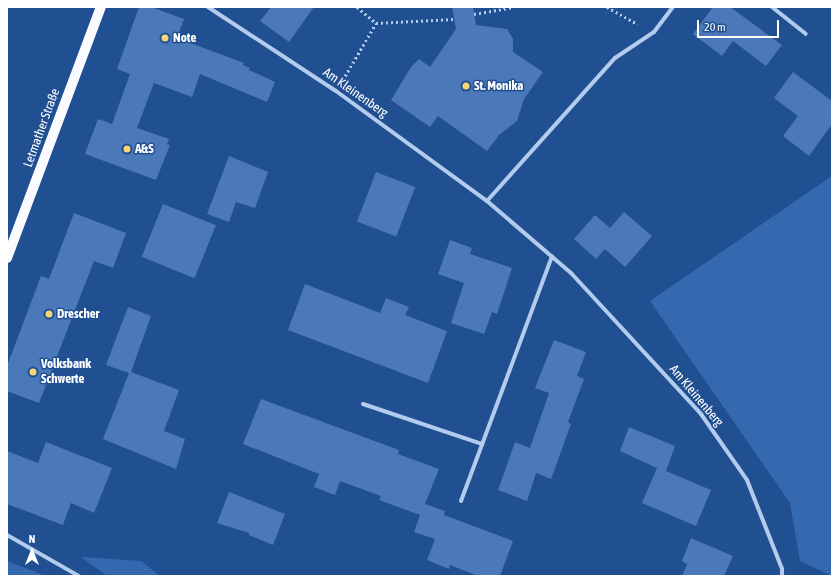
<!DOCTYPE html>
<html>
<head>
<meta charset="utf-8">
<style>
	body { margin:0 }
	#map { position:relative; width:839px; height:583px; overflow:hidden; background:#215092; font-family:"Asap Condensed",sans-serif }
	div>[style] { position:absolute }
	.green>* { inset:0; background:#3569af }
	.building>* { inset:0; background:#4a78b9; transform-origin:0 0 }
	.path>* { height:2.5px; margin-top:-1.25px; transform-origin:0; background:repeating-linear-gradient(90deg,#b3cced 0 2px,transparent 0 5px) }
	.street>* { height:4px; margin:-2px; padding:0 2px; transform-origin:2px; border-radius:2px; background:#b3cced }
	.primary>* { height:10px; margin:-5px; padding:0 5px; transform-origin:5px; border-radius:5px; background:#f9fbff }
	.dots>* { width:11px; height:11px; translate:-50% -50%; box-sizing:border-box; border:2px solid #215092; border-radius:50% }
	span { translate:-50% -50%; white-space:nowrap; text-align:center; line-height:1.15; -webkit-text-stroke:3px #215092; paint-order:stroke }
	.poi-label { font-size:13px; color:#fff; font-weight:700 }
	.left { translate:0 -50%; text-align:left }
	.street-label { font-size:13px; color:#fff }
	.frame { position:absolute; inset:0; border:8px solid #fff; pointer-events:none }
	.north { position:absolute; left:12px; top:531px; width:40px; height:40px; -webkit-text-stroke:3px #215092; paint-order:stroke; rotate:0deg; font-size:11px; font-weight:700; line-height:16px; text-align:center; color:#fff }
	.north::after { content:''; display:block; margin:auto; width:14px; height:18px; background:#fff; clip-path:polygon(50% 0,100% 100%,50% 72%,0 100%) }
	.scale { position:absolute; left:697px; top:20px; width:82px; height:18px; box-sizing:border-box; border:2px solid #fff; border-top:0; padding-left:5px; font-size:12px; line-height:14px; white-space:nowrap; color:#fff; -webkit-text-stroke:3px #215092; paint-order:stroke }
</style>
</head>
<body>
<div id="map">
	<div class="green">
		<div style="clip-path:polygon(832px 176px,832px 576px,800px 561px,790px 503px,650px 301px)"></div>
		<div style="clip-path:polygon(81px 557px,141px 561px,160px 576px,107px 576px)"></div>
		<div style="clip-path:polygon(7px 561px,43px 575px,46px 576px,7px 576px)"></div>
	</div>
	<div class="building">
		<div style="clip-path:polygon(139px 7px,151px 7px,184px 19px,177px 38px,244px 63px,243px 65px,250px 68px,249px 70px,275px 82px,267px 102px,200px 74px,192px 97px,154px 83px,137px 128px,169px 139px,167px 144px,170px 145px,156px 180px,85px 154px,98px 119px,112px 124px,130px 74px,117px 69px)"></div>
		<div style="clip-path:polygon(271px 7px,314px 7px,289px 42px,260px 21px)"></div>
		<div style="clip-path:polygon(452px 7px,473px 7px,476px 25px,507px 29px,513px 39px,513px 52px,543px 72px,524px 99px,517px 121px,499px 135px,487px 151px,438px 116px,430px 127px,391px 100px,411px 67px,419px 59px,430px 67px,456px 29px)"></div>
		<div style="clip-path:polygon(713px 7px,730px 7px,782px 45px,766px 66px,733px 41px,722px 56px,693px 34px)"></div>
		<div style="clip-path:polygon(793px 72px,832px 101px,832px 124px,809px 156px,783px 136px,798px 116px,774px 98px)"></div>
		<div style="clip-path:polygon(229px 156px,268px 172px,255px 208px,236px 202px,229px 222px,207px 214px)"></div>
		<div style="left:376px;top:172px;width:42px;height:53px;rotate:21deg"></div>
		<div style="left:163px;top:204px;width:57px;height:57px;rotate:22deg"></div>
		<div style="clip-path:polygon(624px 212px,652px 236px,625px 267px,605px 249px,596px 259px,574px 239px,595px 215px,610px 228px)"></div>
		<div style="clip-path:polygon(74px 213px,126px 233px,113px 268px,94px 261px,39px 403px,7px 391px,7px 366px,41px 276px,49px 279px)"></div>
		<div style="clip-path:polygon(450px 240px,472px 248px,470px 254px,512px 268px,497px 314px,492px 312px,484px 334px,451px 323px,464px 283px,438px 274px)"></div>
		<div style="clip-path:polygon(305px 284px,380px 313px,386px 298px,409px 307px,405px 315px,447px 331px,428px 383px,288px 330px)"></div>
		<div style="clip-path:polygon(128px 307px,151px 316px,131px 372px,179px 390px,164px 431px,185px 439px,176px 469px,103px 439px,129px 373px,106px 365px)"></div>
		<div style="clip-path:polygon(554px 340px,586px 352px,577px 376px,584px 379px,568px 422px,571px 424px,551px 479px,536px 473px,527px 501px,498px 490px,515px 442px,530px 448px,549px 393px,535px 388px)"></div>
		<div style="clip-path:polygon(261px 399px,399px 450px,398px 454px,439px 469px,425px 504px,445px 511px,444px 515px,513px 541px,500px 576px,478px 576px,450px 565px,449px 569px,427px 560px,435px 539px,414px 532px,420px 515px,379px 500px,381px 496px,340px 481px,335px 495px,314px 487px,319px 474px,243px 444px)"></div>
		<div style="clip-path:polygon(629px 427px,675px 446px,666px 471px,711px 490px,696px 526px,642px 503px,657px 468px,620px 451px)"></div>
		<div style="clip-path:polygon(46px 442px,112px 468px,94px 513px,71px 503px,63px 525px,7px 504px,7px 451px,38px 463px)"></div>
		<div style="clip-path:polygon(229px 492px,285px 514px,273px 545px,249px 535px,249px 533px,217px 523px)"></div>
		<div style="clip-path:polygon(691px 538px,733px 556px,724px 576px,682px 576px,687px 564px,682px 561px)"></div>
	</div>
	<div class="path">
		<div style="left:357px;top:7px;width:25px;rotate:40deg"></div>
		<div style="left:607px;top:7px;width:35px;rotate:29deg"></div>
		<div style="left:474px;top:14px;width:39px;rotate:-10deg"></div>
		<div style="left:345px;top:76px;width:61px;rotate:-59.7deg"></div>
		<div style="left:376px;top:23px;width:78px;rotate:-2.9deg"></div>
	</div>
	<div class="street">
		<div style="left:208px;top:7px;width:153px;rotate:33.3deg"></div>
		<div style="left:336px;top:91px;width:187px;rotate:36.1deg"></div>
		<div style="left:487px;top:201px;width:111px;rotate:40.6deg"></div>
		<div style="left:571px;top:273px;width:192px;rotate:47.3deg"></div>
		<div style="left:701px;top:414px;width:80px;rotate:55.1deg"></div>
		<div style="left:747px;top:480px;width:96px;rotate:68.5deg"></div>
		<div style="left:782px;top:569px;width:7px;rotate:90deg"></div>
		<div style="left:772px;top:7px;width:43px;rotate:38.5deg"></div>
		<div style="left:487px;top:201px;width:192px;rotate:-48.2deg"></div>
		<div style="left:615px;top:58px;width:47px;rotate:-33.7deg"></div>
		<div style="left:654px;top:32px;width:31px;rotate:-53deg"></div>
		<div style="left:363px;top:404px;width:126px;rotate:18.6deg"></div>
		<div style="left:461px;top:501px;width:261px;rotate:-69.6deg"></div>
		<div style="left:7px;top:535px;width:83px;rotate:29.7deg"></div>
	</div>
	<div class="primary">
		<div style="left:7px;top:258px;width:268px;rotate:-69.5deg"></div>
	</div>
	<div class="dots">
		<div style="left:165px;top:38px;background:#f9d675"></div>
		<div style="left:466px;top:86px;background:#f9d675"></div>
		<div style="left:127px;top:149px;background:#f9d675"></div>
		<div style="left:49px;top:314px;background:#f9d675"></div>
		<div style="left:33px;top:372px;background:#f9d675"></div>
	</div>
	<div class="poi-label">
		<span class="left" style="left:173px;top:38px">Note</span>
		<span class="left" style="left:474px;top:86px">St. Monika</span>
		<span class="left" style="left:135px;top:149px">A&amp;S</span>
		<span class="left" style="left:57px;top:314px">Drescher</span>
		<span class="left" style="left:41px;top:372px">Volksbank<br>Schwerte</span>
	</div>
	<div class="street-label">
		<span style="left:355px;top:93px;rotate:35deg">Am Kleinenberg</span>
		<span style="left:42px;top:128px;rotate:-70deg">Letmather Straße</span>
		<span style="left:696px;top:396px;rotate:50deg">Am Kleinenberg</span>
	</div>
	<div class="frame"></div>
	<div class="north">N</div>
	<div class="scale">20 m</div>
</div>
</body>
</html>
